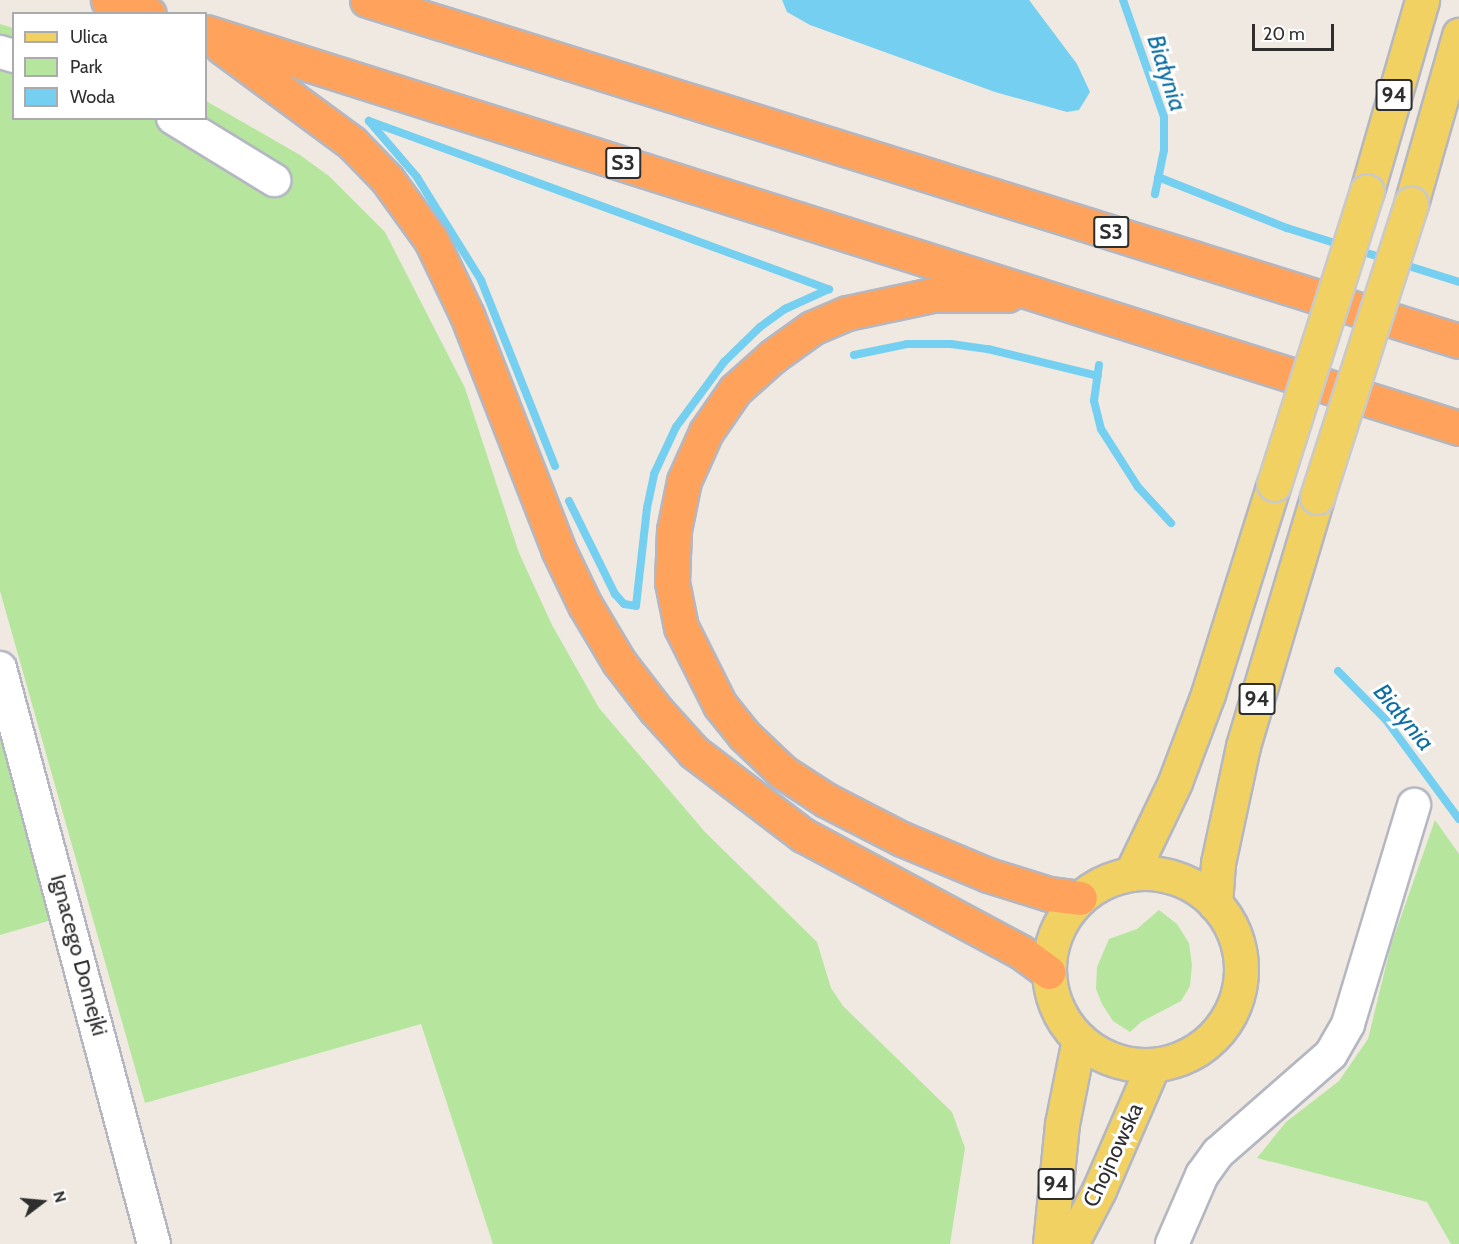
<!DOCTYPE html>
<html>
<head>
<meta charset="utf-8">
<style>
	body { margin:0 }
	#map { position:relative; width:1459px; height:1244px; overflow:hidden; background:#efe9e1; font-family:Cabin,sans-serif }
	div>[style] { position:absolute }
	.green>* { inset:0; background:#b6e59e }
	.water>* { inset:0; background:#75cff0 }
	.stream>* { height:8px; margin:-4px; padding:0 4px; transform-origin:4px; border-radius:4px; background:#75cff0 }
	.roads { filter:drop-shadow(2px 0 #b4b7c1) drop-shadow(-2px 0 #b4b7c1) drop-shadow(0 2px #b4b7c1) drop-shadow(0 -2px #b4b7c1) }
	.minor>* { height:32px; margin:-16px; padding:0 16px; transform-origin:16px; border-radius:16px; background:#fff }
	.major>* { height:33px; margin:-16.5px; padding:0 16.5px; transform-origin:16.5px; border-radius:16.5px; background:#f2d163 }
	.major>.ring { margin:-16.5px; padding:0; box-sizing:content-box; background:none; border:33px solid #f2d163; border-radius:50% }
	.highway>* { height:33px; margin:-16.5px; padding:0 16.5px; transform-origin:16.5px; border-radius:16.5px; background:#ffa35c }
	.bridges { filter:drop-shadow(2px 0 #c9c9c9) drop-shadow(-2px 0 #c9c9c9) drop-shadow(0 2px #c9c9c9) drop-shadow(0 -2px #c9c9c9) }
	.major-bridge>* { height:33px; margin:-16.5px; padding:0 16.5px; transform-origin:16.5px; border-radius:16.5px; background:#f2d163 }
	span { translate:-50% -50%; white-space:nowrap; text-align:center; line-height:1.15; -webkit-text-stroke:6px #fff; paint-order:stroke }
	.shield-label span { padding:2px 4px; background:#fff; border:2px solid; border-radius:4px; -webkit-text-stroke-width:0 }
	.shield-label { font-size:21px; color:#2e2e2e; font-weight:700 }
	.street-label { font-size:22px; color:#2e2e2e }
	.water-label { font-size:24px; color:#0d6fa3; font-style:italic }
	.legend { position:absolute; left:12px; top:12px; width:195px; height:108px; box-sizing:border-box; background:#fff; border:2px solid #ababab; margin:0; padding:8px 10px; list-style:none; font-size:18px; color:#2e2e2e }
	.legend li { display:flex; align-items:center; gap:12px; height:30px }
	.legend b { width:30px; border:2px solid #ababab }
	.north { position:absolute; left:12px; top:1172px; width:60px; height:60px; -webkit-text-stroke:4px #fff; paint-order:stroke; rotate:74deg; font-size:16px; font-weight:700; line-height:24px; text-align:center; color:#2e2e2e }
	.north::after { content:''; display:block; margin:auto; width:21px; height:27px; background:#2e2e2e; clip-path:polygon(50% 0,100% 100%,50% 72%,0 100%) }
	.scale { position:absolute; left:1252px; top:24px; width:82px; height:27px; box-sizing:border-box; border:3px solid #2e2e2e; border-top:0; padding-left:8px; font-size:18px; line-height:21px; white-space:nowrap; color:#2e2e2e; -webkit-text-stroke:4px #fff; paint-order:stroke }
</style>
</head>
<body>
<div id="map">
	<div class="green">
		<div style="clip-path:polygon(0 24px,13px 28px,14px 118px,206px 118px,206px 101px,300px 155px,329px 176px,385px 232px,465px 388px,519px 553px,552px 625px,599px 708px,705px 832px,817px 942px,831px 988px,843px 1006px,952px 1112px,965px 1148px,950px 1244px,493px 1244px,421px 1024px,145px 1103px,0 591px)"></div>
		<div style="clip-path:polygon(0 728px,55px 919px,0 935px)"></div>
		<div style="clip-path:polygon(1435px 820px,1459px 854px,1459px 1244px,1451px 1244px,1427px 1202px,1257px 1158px,1286px 1122px,1339px 1081px,1368px 1039px,1391px 945px)"></div>
		<div style="clip-path:polygon(1159px 910px,1177px 924px,1189px 943px,1192px 965px,1190px 986px,1181px 1001px,1141px 1022px,1130px 1032px,1113px 1021px,1102px 1004px,1096px 989px,1097px 967px,1109px 939px,1137px 929px)"></div>
	</div>
	<div class="water">
		<div style="clip-path:polygon(782px 0,1029px 0,1077px 64px,1090px 92px,1079px 110px,1067px 112px,995px 92px,810px 25px,787px 12px)"></div>
	</div>
	<div class="stream">
		<div style="left:1123px;top:0;width:124px;rotate:70.7deg"></div>
		<div style="left:1164px;top:117px;width:33px;rotate:90deg"></div>
		<div style="left:1164px;top:150px;width:45px;rotate:101.6deg"></div>
		<div style="left:1158px;top:177px;width:139px;rotate:21.6deg"></div>
		<div style="left:1287px;top:228px;width:60px;rotate:17.5deg"></div>
		<div style="left:1356px;top:250px;width:32px;rotate:16deg"></div>
		<div style="left:1399px;top:263px;width:63px;rotate:17.6deg"></div>
		<div style="left:854px;top:355px;width:54px;rotate:-11.7deg"></div>
		<div style="left:907px;top:344px;width:44px"></div>
		<div style="left:951px;top:344px;width:37px;rotate:8deg"></div>
		<div style="left:988px;top:349px;width:113px;rotate:13.8deg"></div>
		<div style="left:1099px;top:365px;width:36px;rotate:98deg"></div>
		<div style="left:1094px;top:401px;width:29px;rotate:76deg"></div>
		<div style="left:1101px;top:429px;width:69px;rotate:57.5deg"></div>
		<div style="left:1138px;top:487px;width:49px;rotate:47.5deg"></div>
		<div style="left:555px;top:466px;width:200px;rotate:-111.7deg"></div>
		<div style="left:481px;top:280px;width:121px;rotate:-121.9deg"></div>
		<div style="left:417px;top:177px;width:74px;rotate:-130.6deg"></div>
		<div style="left:369px;top:121px;width:490px;rotate:20.1deg"></div>
		<div style="left:569px;top:501px;width:104px;rotate:63.7deg"></div>
		<div style="left:615px;top:594px;width:13px;rotate:48deg"></div>
		<div style="left:624px;top:604px;width:12px;rotate:9deg"></div>
		<div style="left:636px;top:606px;width:99px;rotate:-83.6deg"></div>
		<div style="left:647px;top:508px;width:35px;rotate:-78deg"></div>
		<div style="left:654px;top:474px;width:52px;rotate:-64.9deg"></div>
		<div style="left:676px;top:427px;width:81px;rotate:-53.6deg"></div>
		<div style="left:724px;top:362px;width:50px;rotate:-44.2deg"></div>
		<div style="left:760px;top:327px;width:31px;rotate:-36deg"></div>
		<div style="left:785px;top:309px;width:48px;rotate:-24.4deg"></div>
		<div style="left:1338px;top:671px;width:69px;rotate:45.6deg"></div>
		<div style="left:1386px;top:720px;width:123px;rotate:53.6deg"></div>
	</div>
	<div class="roads">
		<div class="minor">
			<div style="left:0;top:52px;width:15px;rotate:16deg"></div>
			<div style="left:173px;top:118px;width:119px;rotate:31.5deg"></div>
			<div style="left:0;top:668px;width:596px;rotate:75.03deg"></div>
			<div style="left:1172px;top:1244px;width:75px;rotate:-66.5deg"></div>
			<div style="left:1202px;top:1175px;width:27px;rotate:-54deg"></div>
			<div style="left:1218px;top:1153px;width:150px;rotate:-41.2deg"></div>
			<div style="left:1331px;top:1054px;width:34px;rotate:-60deg"></div>
			<div style="left:1348px;top:1024px;width:229px;rotate:-73.2deg"></div>
		</div>
		<div class="major">
			<div style="left:1367px;top:191px;width:199px;rotate:-73.9deg"></div>
			<div style="left:1411px;top:204px;width:176px;rotate:-74.1deg"></div>
			<div class="ring" style="left:1049px;top:873px;width:159px;height:159px"></div>
			<div style="left:1131px;top:874px;width:102px;rotate:-64.4deg"></div>
			<div style="left:1175px;top:782px;width:94px;rotate:-69.4deg"></div>
			<div style="left:1208px;top:694px;width:220px;rotate:-72.6deg"></div>
			<div style="left:1215px;top:904px;width:41px;rotate:-85.8deg"></div>
			<div style="left:1218px;top:863px;width:120px;rotate:-77.9deg"></div>
			<div style="left:1243px;top:746px;width:260px;rotate:-73.4deg"></div>
			<div style="left:1050px;top:1244px;width:121px;rotate:-84.3deg"></div>
			<div style="left:1062px;top:1124px;width:87px;rotate:-78.7deg"></div>
			<div style="left:1071px;top:1244px;width:61px;rotate:-62.6deg"></div>
			<div style="left:1099px;top:1190px;width:136px;rotate:-66.6deg"></div>
		</div>
		<div class="highway">
			<div style="left:108px;top:0;width:43px;rotate:18.9deg"></div>
			<div style="left:367px;top:0;width:1144px;rotate:17.34deg"></div>
			<div style="left:206px;top:32px;width:1314px;rotate:17.54deg"></div>
			<div style="left:222px;top:47px;width:162px;rotate:36.4deg"></div>
			<div style="left:352px;top:143px;width:50px;rotate:45.8deg"></div>
			<div style="left:387px;top:179px;width:75px;rotate:54.2deg"></div>
			<div style="left:431px;top:240px;width:83px;rotate:64.4deg"></div>
			<div style="left:467px;top:315px;width:251px;rotate:68.7deg"></div>
			<div style="left:558px;top:549px;width:62px;rotate:64.3deg"></div>
			<div style="left:585px;top:605px;width:66px;rotate:59.2deg"></div>
			<div style="left:619px;top:662px;width:61px;rotate:52.4deg"></div>
			<div style="left:656px;top:710px;width:57px;rotate:47.9deg"></div>
			<div style="left:694px;top:752px;width:137px;rotate:37.3deg"></div>
			<div style="left:803px;top:835px;width:247px;rotate:28.2deg"></div>
			<div style="left:1021px;top:952px;width:34px;rotate:36deg"></div>
			<div style="left:1007px;top:295px;width:75px;rotate:180deg"></div>
			<div style="left:932px;top:295px;width:87px;rotate:168deg"></div>
			<div style="left:847px;top:313px;width:38px;rotate:157deg"></div>
			<div style="left:812px;top:328px;width:48px;rotate:144.3deg"></div>
			<div style="left:773px;top:356px;width:51px;rotate:138.2deg"></div>
			<div style="left:735px;top:390px;width:51px;rotate:124.6deg"></div>
			<div style="left:706px;top:432px;width:54px;rotate:114.2deg"></div>
			<div style="left:684px;top:481px;width:50px;rotate:101.5deg"></div>
			<div style="left:674px;top:530px;width:52px;rotate:92.2deg"></div>
			<div style="left:672px;top:582px;width:46px;rotate:78.7deg"></div>
			<div style="left:681px;top:627px;width:87px;rotate:63.4deg"></div>
			<div style="left:720px;top:705px;width:38px;rotate:51deg"></div>
			<div style="left:744px;top:735px;width:54px;rotate:43.5deg"></div>
			<div style="left:783px;top:772px;width:51px;rotate:33.1deg"></div>
			<div style="left:826px;top:800px;width:85px;rotate:27.2deg"></div>
			<div style="left:902px;top:839px;width:93px;rotate:22.7deg"></div>
			<div style="left:988px;top:875px;width:64px;rotate:17.3deg"></div>
			<div style="left:1049px;top:894px;width:31px;rotate:7deg"></div>
		</div>
	</div>
	<div class="bridges">
		<div class="major-bridge">
			<div style="left:1274px;top:484px;width:307px;rotate:-72.4deg"></div>
			<div style="left:1317px;top:497px;width:308px;rotate:-72.2deg"></div>
		</div>
	</div>
	<div class="shield-label">
		<span style="left:1394px;top:95px">94</span>
		<span style="left:623px;top:163px">S3</span>
		<span style="left:1111px;top:232px">S3</span>
		<span style="left:1257px;top:699px">94</span>
		<span style="left:1056px;top:1184px">94</span>
	</div>
	<div class="street-label">
		<span style="left:79px;top:955px;rotate:75deg">Ignacego Domejki</span>
		<span style="left:1113px;top:1155px;rotate:-65deg">Chojnowska</span>
	</div>
	<div class="water-label">
		<span style="left:1167px;top:73px;rotate:72deg">Białynia</span>
		<span style="left:1404px;top:717px;rotate:50deg">Białynia</span>
	</div>
	<ul class="legend">
	<li><b style="height:8px;background:#f2d163"></b>Ulica</li>
	<li><b style="height:16px;background:#b6e59e"></b>Park</li>
	<li><b style="height:16px;background:#75cff0"></b>Woda</li>
	</ul>
	<div class="north">N</div>
	<div class="scale">20 m</div>
</div>
</body>
</html>
